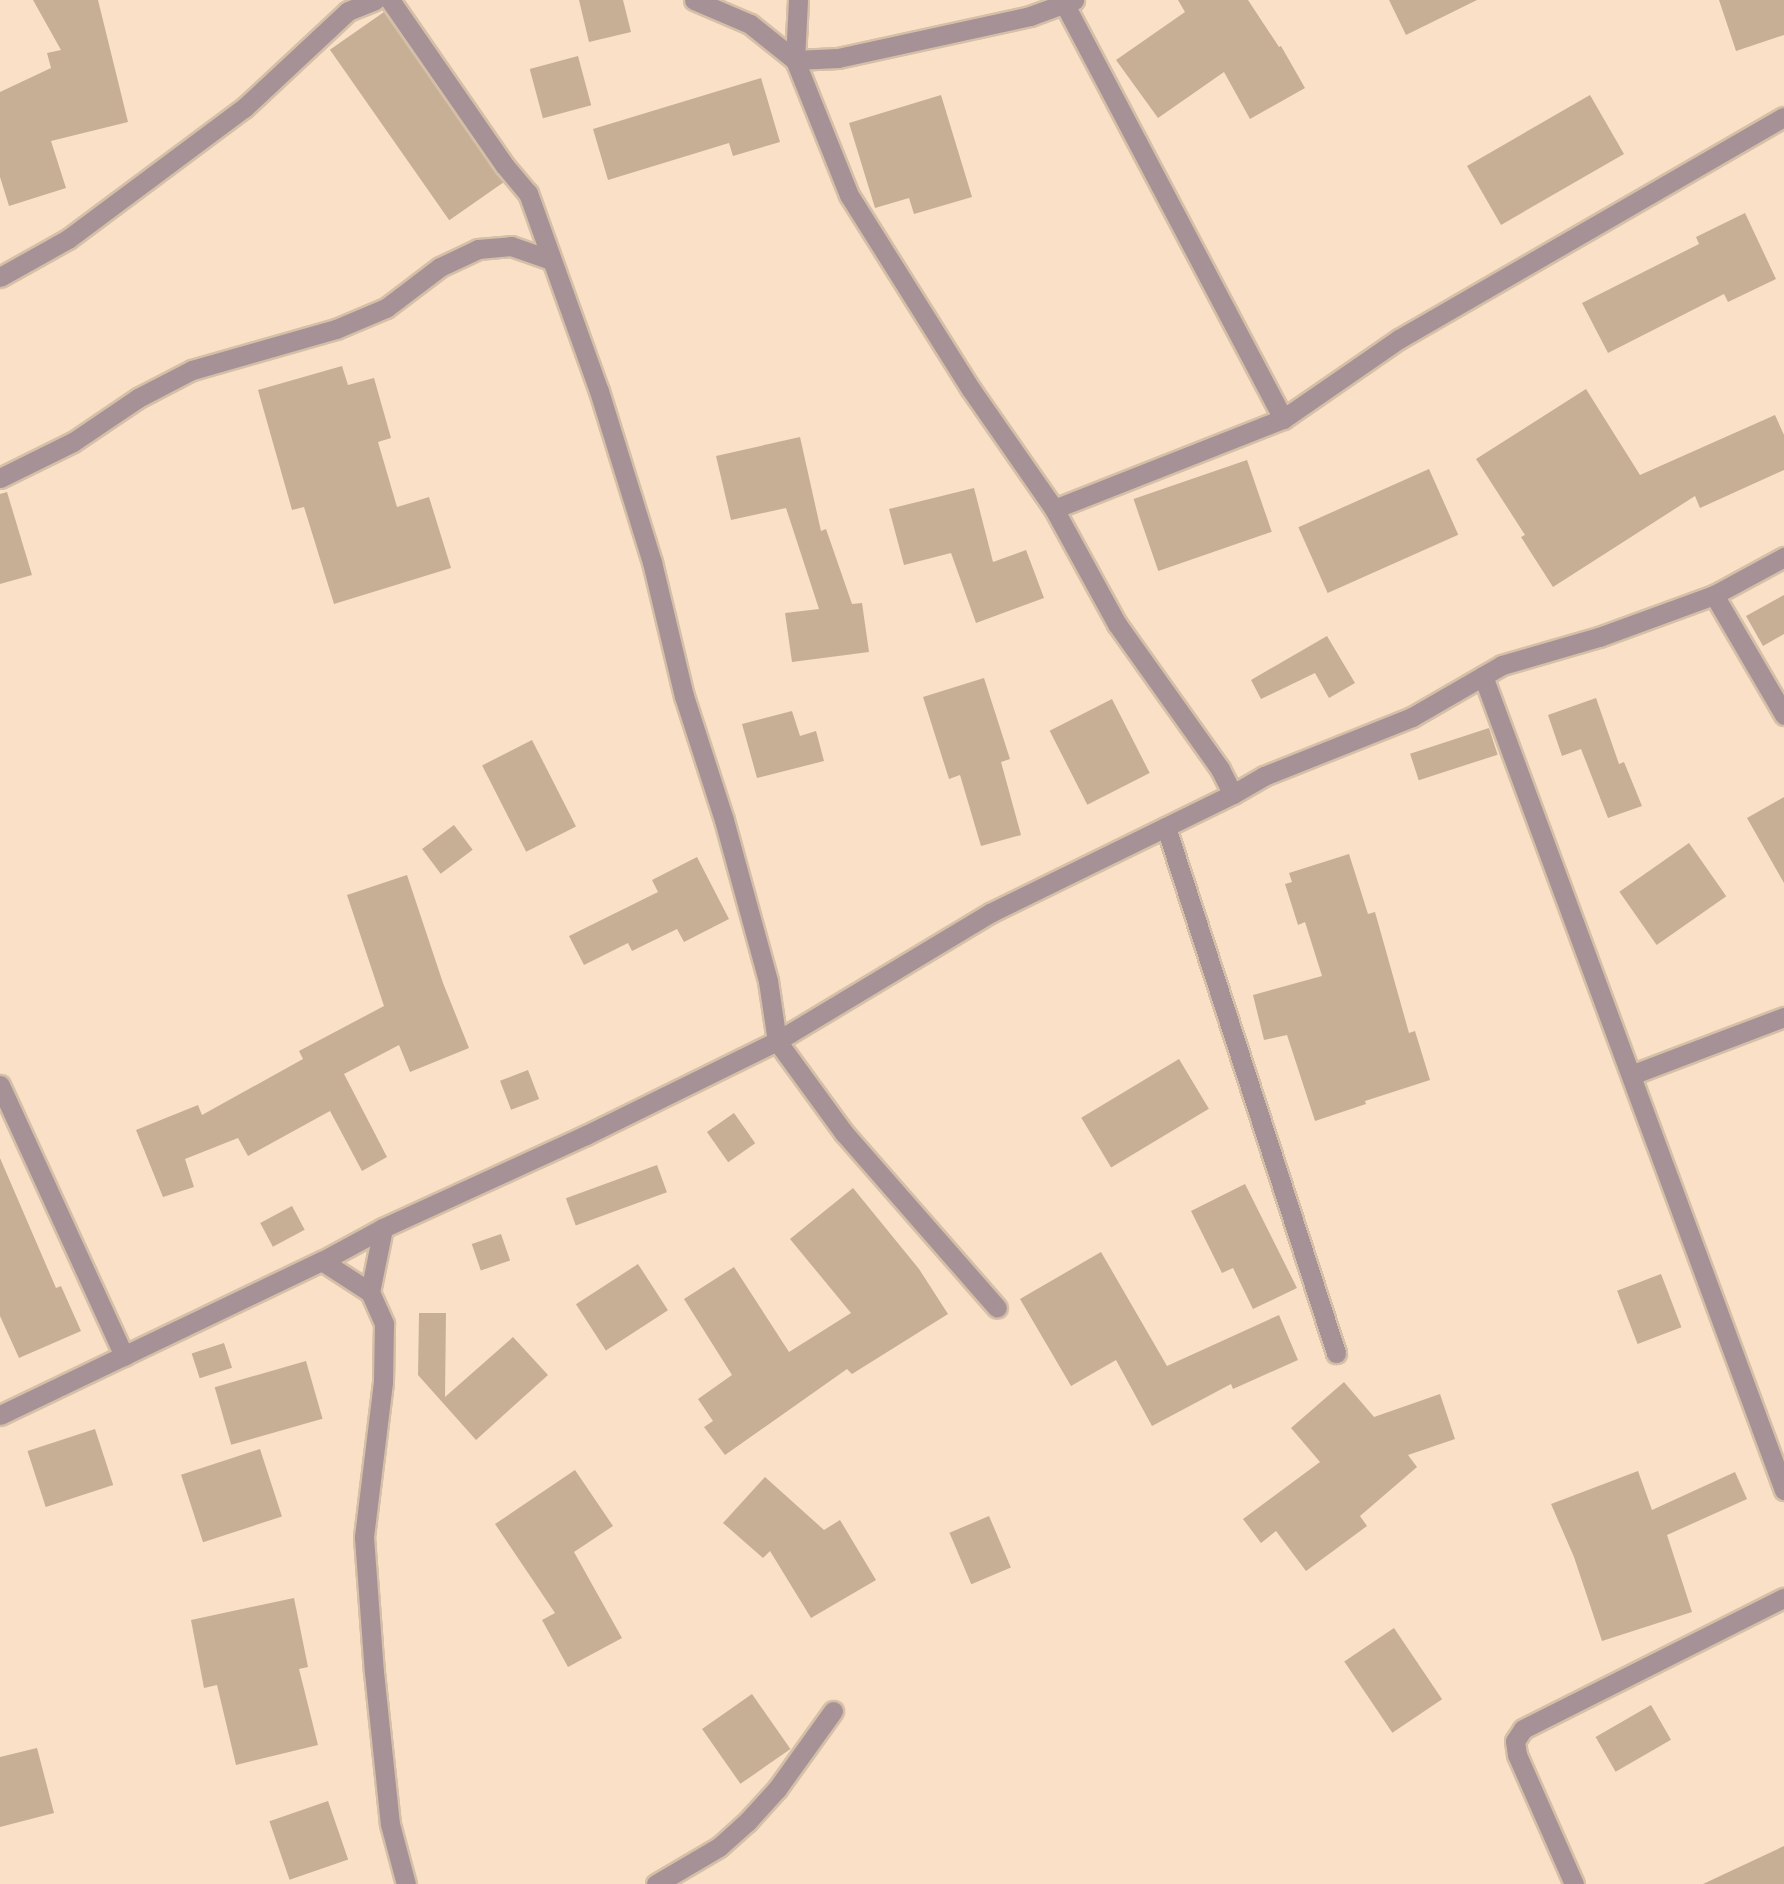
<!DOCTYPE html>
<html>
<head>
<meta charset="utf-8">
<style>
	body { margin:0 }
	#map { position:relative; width:1784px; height:1884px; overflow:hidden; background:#f9e0c6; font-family:"Nunito Sans",sans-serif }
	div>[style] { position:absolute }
	.building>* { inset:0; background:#c7af96; transform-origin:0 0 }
	.roads { filter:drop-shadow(2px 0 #d5bfa7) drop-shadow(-2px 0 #d5bfa7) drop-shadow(0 2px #d5bfa7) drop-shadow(0 -2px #d5bfa7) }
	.minor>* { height:19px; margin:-9.5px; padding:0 9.5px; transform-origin:9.5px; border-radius:9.5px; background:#a69196 }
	span { translate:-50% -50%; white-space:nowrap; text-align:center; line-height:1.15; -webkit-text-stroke:5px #fff; paint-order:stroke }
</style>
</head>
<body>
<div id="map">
	<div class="building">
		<div style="clip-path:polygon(33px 0,98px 0,128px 122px,51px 141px,66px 188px,9px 206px,0 177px,0 92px,51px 68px,47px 53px,61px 50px)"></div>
		<div style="clip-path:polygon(579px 0,623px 0,631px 32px,589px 42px)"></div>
		<div style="clip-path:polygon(1178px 0,1248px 0,1279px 47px,1281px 46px,1305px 88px,1250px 119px,1224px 72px,1158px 118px,1116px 60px,1185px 12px)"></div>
		<div style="clip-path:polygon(1389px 0,1477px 0,1406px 35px)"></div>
		<div style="clip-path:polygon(1719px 0,1784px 0,1784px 35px,1736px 51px)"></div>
		<div style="left:384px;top:12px;width:208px;height:66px;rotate:55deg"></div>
		<div style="left:578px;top:56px;width:51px;height:50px;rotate:75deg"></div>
		<div style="clip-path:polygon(761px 78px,780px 142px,733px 156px,729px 143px,608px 180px,593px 129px)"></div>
		<div style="clip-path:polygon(941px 95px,972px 197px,914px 214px,909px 198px,875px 208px,849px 123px)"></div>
		<div style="left:1590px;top:95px;width:68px;height:142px;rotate:60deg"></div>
		<div style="clip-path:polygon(1745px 213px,1776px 279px,1728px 302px,1724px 294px,1608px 353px,1582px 303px,1699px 244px,1696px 237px)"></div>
		<div style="clip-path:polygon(342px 366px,348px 385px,374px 378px,391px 438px,378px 442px,397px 507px,429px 497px,451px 568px,334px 604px,304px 507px,292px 510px,258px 390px)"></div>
		<div style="clip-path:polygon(1586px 389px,1640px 475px,1775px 415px,1784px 435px,1784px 470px,1700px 508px,1695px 496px,1553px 587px,1521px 537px,1525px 535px,1476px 459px)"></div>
		<div style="clip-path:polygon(800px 437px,821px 531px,826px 529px,852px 604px,862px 603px,869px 652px,792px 662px,785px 613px,819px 609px,786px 508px,731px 520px,716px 456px)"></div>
		<div style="left:1247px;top:460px;width:76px;height:120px;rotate:71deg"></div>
		<div style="left:1429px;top:469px;width:72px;height:143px;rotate:66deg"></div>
		<div style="clip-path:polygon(974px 488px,993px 562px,1026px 550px,1044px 598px,976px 623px,951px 553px,904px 565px,889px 509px)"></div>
		<div style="clip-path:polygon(7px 492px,32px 575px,0 584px,0 494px)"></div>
		<div style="clip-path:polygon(1784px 595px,1784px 634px,1763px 646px,1746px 616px)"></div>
		<div style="clip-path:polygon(1327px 636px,1355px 683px,1329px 698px,1315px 673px,1261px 699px,1251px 680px)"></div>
		<div style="clip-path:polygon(984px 678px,1010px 759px,1001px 762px,1021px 835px,981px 846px,960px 775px,949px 779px,923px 697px)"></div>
		<div style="clip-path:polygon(1596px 698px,1619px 764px,1624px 762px,1642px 806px,1608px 818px,1581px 749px,1562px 756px,1548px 715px)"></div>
		<div style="left:1112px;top:699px;width:83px;height:70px;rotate:63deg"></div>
		<div style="clip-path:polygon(792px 711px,800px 736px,816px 731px,824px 761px,757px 778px,742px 724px)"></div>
		<div style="left:1489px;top:728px;width:28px;height:83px;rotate:72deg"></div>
		<div style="left:532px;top:740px;width:97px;height:56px;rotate:63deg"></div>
		<div style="clip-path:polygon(1784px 797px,1784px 883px,1747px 818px)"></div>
		<div style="left:454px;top:825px;width:31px;height:40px;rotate:53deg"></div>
		<div style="left:1689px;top:843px;width:65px;height:85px;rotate:55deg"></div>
		<div style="clip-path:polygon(1349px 854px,1368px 914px,1375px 912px,1409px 1033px,1415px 1031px,1430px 1080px,1365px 1101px,1366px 1104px,1315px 1121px,1287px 1035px,1264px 1040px,1253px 995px,1322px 976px,1305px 922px,1298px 925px,1285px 884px,1292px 882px,1289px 873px)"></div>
		<div style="clip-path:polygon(697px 857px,729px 919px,684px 942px,677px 929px,632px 951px,628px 943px,584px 965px,569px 936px,658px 892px,652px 880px)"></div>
		<div style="clip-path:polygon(407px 875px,443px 983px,469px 1048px,410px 1072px,399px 1045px,344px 1074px,387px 1157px,362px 1171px,330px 1111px,248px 1156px,238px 1138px,185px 1159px,194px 1187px,163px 1197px,136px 1130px,198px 1105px,202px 1115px,303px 1059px,299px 1051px,384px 1006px,347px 895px)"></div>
		<div style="left:1179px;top:1059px;width:58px;height:114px;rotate:59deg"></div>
		<div style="left:528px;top:1070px;width:31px;height:30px;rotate:69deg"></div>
		<div style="left:734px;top:1113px;width:37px;height:33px;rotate:55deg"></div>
		<div style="clip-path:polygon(0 1158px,56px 1288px,61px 1286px,81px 1331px,19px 1358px,0 1316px)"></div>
		<div style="left:657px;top:1165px;width:29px;height:97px;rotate:70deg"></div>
		<div style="clip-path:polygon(1245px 1184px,1297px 1288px,1253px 1309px,1233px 1268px,1222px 1273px,1191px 1211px)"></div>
		<div style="clip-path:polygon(853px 1188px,919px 1269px,948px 1314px,852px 1374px,847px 1369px,725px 1455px,704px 1427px,713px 1421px,698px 1399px,732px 1375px,684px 1299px,734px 1267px,789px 1352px,851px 1313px,790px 1239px)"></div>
		<div style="left:292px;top:1206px;width:27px;height:36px;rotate:62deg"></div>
		<div style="left:501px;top:1234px;width:28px;height:31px;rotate:71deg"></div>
		<div style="clip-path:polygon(1101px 1252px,1167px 1366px,1279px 1315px,1298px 1360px,1233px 1389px,1231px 1384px,1152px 1426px,1116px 1360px,1071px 1386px,1020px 1299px)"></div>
		<div style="left:638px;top:1264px;width:55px;height:74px;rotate:57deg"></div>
		<div style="left:1661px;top:1274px;width:57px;height:47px;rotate:69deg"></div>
		<div style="clip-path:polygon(419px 1313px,446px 1313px,445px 1397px,513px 1337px,548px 1375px,476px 1440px,418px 1375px)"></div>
		<div style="left:224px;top:1343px;width:26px;height:34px;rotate:72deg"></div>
		<div style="left:306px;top:1361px;width:60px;height:95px;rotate:74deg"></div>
		<div style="clip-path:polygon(1344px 1382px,1374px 1417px,1440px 1394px,1455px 1439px,1408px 1455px,1417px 1467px,1360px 1516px,1367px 1526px,1306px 1571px,1276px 1531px,1261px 1543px,1243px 1519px,1320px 1462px,1291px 1428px)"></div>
		<div style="left:95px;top:1429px;width:59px;height:71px;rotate:72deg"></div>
		<div style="left:260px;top:1449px;width:71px;height:83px;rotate:72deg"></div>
		<div style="clip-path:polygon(575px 1470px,613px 1526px,574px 1552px,622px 1638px,568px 1667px,542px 1620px,555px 1613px,495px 1524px)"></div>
		<div style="clip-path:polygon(1638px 1471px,1652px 1510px,1735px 1472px,1747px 1499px,1667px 1535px,1692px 1612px,1602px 1641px,1574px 1557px,1551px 1504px)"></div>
		<div style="clip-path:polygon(765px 1477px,824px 1530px,840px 1520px,876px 1580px,811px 1618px,770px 1551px,763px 1558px,723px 1523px)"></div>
		<div style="left:989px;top:1516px;width:56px;height:43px;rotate:67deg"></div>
		<div style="clip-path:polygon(294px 1598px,308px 1667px,299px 1669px,318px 1745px,236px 1765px,217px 1685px,204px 1688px,191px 1620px)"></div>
		<div style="left:1394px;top:1628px;width:86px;height:60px;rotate:56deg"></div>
		<div style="left:752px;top:1694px;width:67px;height:61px;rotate:55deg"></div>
		<div style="left:1651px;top:1705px;width:40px;height:64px;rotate:60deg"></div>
		<div style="clip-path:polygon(37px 1748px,54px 1813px,0 1827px,0 1757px)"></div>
		<div style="left:328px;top:1801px;width:62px;height:62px;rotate:71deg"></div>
		<div style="clip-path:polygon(1784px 1846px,1784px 1884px,1703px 1884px)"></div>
	</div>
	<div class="roads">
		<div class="minor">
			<div style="left:390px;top:0;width:202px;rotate:55.3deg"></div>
			<div style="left:505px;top:166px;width:35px;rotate:50deg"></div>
			<div style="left:528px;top:193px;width:210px;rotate:70.3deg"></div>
			<div style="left:599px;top:391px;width:179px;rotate:72.8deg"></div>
			<div style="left:652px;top:562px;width:138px;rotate:76.6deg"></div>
			<div style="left:684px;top:696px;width:130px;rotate:72.1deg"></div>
			<div style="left:724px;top:820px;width:167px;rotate:74.7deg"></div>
			<div style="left:768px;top:981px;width:61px;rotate:81.5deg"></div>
			<div style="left:777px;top:1041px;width:114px;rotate:53.9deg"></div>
			<div style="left:844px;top:1133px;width:232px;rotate:48.8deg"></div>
			<div style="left:694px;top:0;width:61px;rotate:23.2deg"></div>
			<div style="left:750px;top:24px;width:58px;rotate:38.7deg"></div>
			<div style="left:795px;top:60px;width:43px;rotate:-2.7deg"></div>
			<div style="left:838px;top:58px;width:197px;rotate:-12.3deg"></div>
			<div style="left:1030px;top:16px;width:47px;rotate:-20deg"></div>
			<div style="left:798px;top:0;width:60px;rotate:92.9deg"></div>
			<div style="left:795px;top:60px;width:145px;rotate:68.2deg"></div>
			<div style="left:849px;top:195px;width:228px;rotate:57.9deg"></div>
			<div style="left:970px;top:388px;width:147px;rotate:55.2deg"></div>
			<div style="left:1054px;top:509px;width:131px;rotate:61.3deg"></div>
			<div style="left:1117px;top:624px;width:178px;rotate:54.6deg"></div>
			<div style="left:1220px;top:769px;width:28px;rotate:63deg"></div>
			<div style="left:1065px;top:5px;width:468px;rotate:62.2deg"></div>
			<div style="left:0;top:277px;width:78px;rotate:-29.2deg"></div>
			<div style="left:68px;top:239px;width:219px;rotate:-36.7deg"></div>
			<div style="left:244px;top:108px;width:142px;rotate:-43deg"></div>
			<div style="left:348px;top:11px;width:29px;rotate:-22deg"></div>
			<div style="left:0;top:478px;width:81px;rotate:-26.3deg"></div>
			<div style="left:73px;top:442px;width:78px;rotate:-34.1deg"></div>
			<div style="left:138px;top:398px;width:61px;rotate:-27.4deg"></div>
			<div style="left:192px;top:370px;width:150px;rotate:-15.9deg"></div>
			<div style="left:336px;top:329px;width:54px;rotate:-22.8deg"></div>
			<div style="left:386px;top:308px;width:68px;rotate:-37.2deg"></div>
			<div style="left:440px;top:267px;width:42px;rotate:-25.3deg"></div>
			<div style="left:478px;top:249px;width:33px;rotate:-5deg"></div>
			<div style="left:511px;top:246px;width:42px;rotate:19.3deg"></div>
			<div style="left:1054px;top:509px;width:246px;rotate:-21.5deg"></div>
			<div style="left:1283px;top:419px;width:141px;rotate:-34.6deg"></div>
			<div style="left:1399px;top:339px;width:444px;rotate:-30deg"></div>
			<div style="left:1714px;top:595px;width:139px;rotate:59.7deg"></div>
			<div style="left:1483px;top:676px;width:868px;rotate:69.71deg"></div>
			<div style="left:1166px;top:827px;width:553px;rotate:72.09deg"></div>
			<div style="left:1631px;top:1075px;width:164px;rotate:-20.8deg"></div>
			<div style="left:0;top:1085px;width:298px;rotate:65.4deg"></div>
			<div style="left:322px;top:1261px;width:57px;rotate:32.9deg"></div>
			<div style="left:370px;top:1292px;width:35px;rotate:66deg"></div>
			<div style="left:384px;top:1324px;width:58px;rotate:91deg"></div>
			<div style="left:383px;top:1382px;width:156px;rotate:97deg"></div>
			<div style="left:364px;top:1537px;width:135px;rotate:85.8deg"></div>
			<div style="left:374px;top:1672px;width:153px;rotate:84deg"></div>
			<div style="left:390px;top:1824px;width:62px;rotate:75.1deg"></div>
			<div style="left:370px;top:1292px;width:65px;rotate:-78.5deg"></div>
			<div style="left:0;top:1415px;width:357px;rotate:-25.6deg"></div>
			<div style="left:322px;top:1261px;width:69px;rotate:-28.4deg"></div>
			<div style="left:383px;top:1228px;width:223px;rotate:-24.6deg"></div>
			<div style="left:586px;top:1135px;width:213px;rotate:-26.2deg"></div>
			<div style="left:777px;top:1041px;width:249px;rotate:-31deg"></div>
			<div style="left:990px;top:913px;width:271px;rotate:-26.1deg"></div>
			<div style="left:1233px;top:794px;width:36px;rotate:-30deg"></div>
			<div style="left:1264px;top:776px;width:159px;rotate:-21.7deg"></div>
			<div style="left:1412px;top:717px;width:104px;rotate:-30deg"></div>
			<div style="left:1502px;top:665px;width:101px;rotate:-16.1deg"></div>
			<div style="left:1599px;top:637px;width:122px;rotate:-20.1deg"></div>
			<div style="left:1714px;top:595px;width:80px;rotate:-28.5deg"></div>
			<div style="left:656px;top:1884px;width:73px;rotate:-30.4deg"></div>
			<div style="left:719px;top:1847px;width:38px;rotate:-42deg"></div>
			<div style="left:747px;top:1822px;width:45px;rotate:-47.7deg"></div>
			<div style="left:777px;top:1789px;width:96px;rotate:-54.3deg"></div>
			<div style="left:1574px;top:1884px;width:141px;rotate:-113.8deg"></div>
			<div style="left:1517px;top:1755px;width:14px;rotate:-98deg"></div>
			<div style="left:1515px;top:1741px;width:14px;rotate:-56deg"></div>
			<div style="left:1523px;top:1729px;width:292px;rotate:-26.7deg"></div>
		</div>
	</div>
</div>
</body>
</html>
